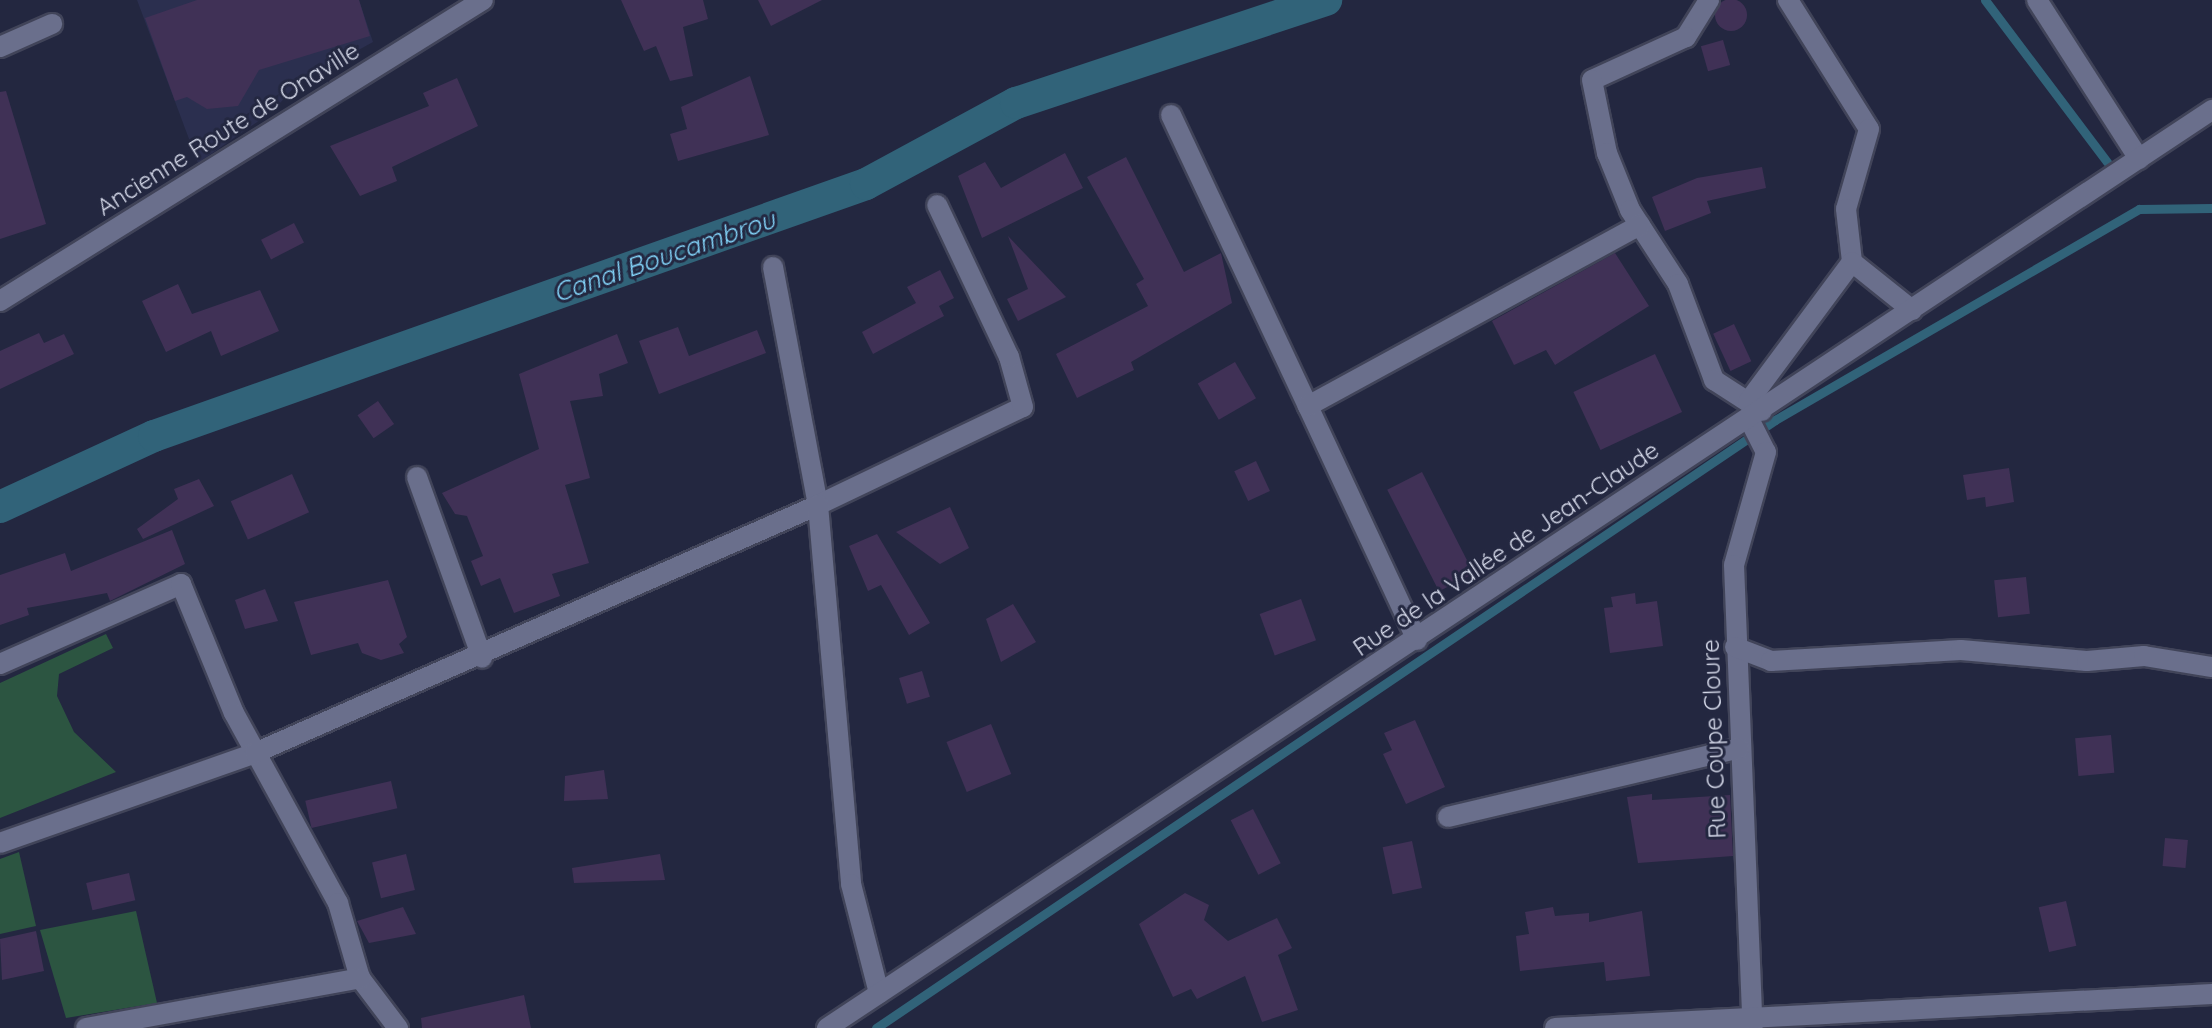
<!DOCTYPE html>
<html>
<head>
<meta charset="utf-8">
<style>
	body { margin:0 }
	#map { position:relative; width:2212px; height:1028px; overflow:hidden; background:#232740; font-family:Quicksand,sans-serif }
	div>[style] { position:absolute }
	.built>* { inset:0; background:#2b2f4f }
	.green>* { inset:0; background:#2c5541 }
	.stream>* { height:9px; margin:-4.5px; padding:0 4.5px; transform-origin:4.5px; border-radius:4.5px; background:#316379 }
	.canal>* { height:32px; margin:-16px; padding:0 16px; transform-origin:16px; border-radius:16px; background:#316379 }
	.building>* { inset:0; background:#403156; transform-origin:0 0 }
	.round { border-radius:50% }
	.roads { filter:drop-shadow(2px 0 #414459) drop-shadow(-2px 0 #414459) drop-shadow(0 2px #414459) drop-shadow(0 -2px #414459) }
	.minor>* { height:20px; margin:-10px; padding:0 10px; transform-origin:10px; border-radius:10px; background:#6a6f8c }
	span { translate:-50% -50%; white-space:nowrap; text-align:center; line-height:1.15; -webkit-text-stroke:6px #232740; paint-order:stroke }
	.street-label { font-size:24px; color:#d5d9e9 }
	.water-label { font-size:26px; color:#83d4f9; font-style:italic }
</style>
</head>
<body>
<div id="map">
	<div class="built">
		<div style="clip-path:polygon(137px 0,359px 0,373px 42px,297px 84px,273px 111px,198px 163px)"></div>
	</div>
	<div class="green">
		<div style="clip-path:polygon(106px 634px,113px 648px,59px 674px,57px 696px,74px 732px,116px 772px,0 818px,0 683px)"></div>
		<div style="clip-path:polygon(19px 852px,36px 926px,0 934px,0 859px)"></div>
		<div style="clip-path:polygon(136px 911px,157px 1003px,66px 1018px,40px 930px)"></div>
	</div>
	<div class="stream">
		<div style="left:1985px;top:0;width:203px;rotate:53deg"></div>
		<div style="left:876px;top:1028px;width:1085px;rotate:-34.07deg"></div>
		<div style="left:1775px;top:420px;width:421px;rotate:-30.1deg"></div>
		<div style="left:2139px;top:209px;width:73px;rotate:-0.8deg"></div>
	</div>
	<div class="canal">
		<div style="left:0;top:507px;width:170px;rotate:-24.8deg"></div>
		<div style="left:154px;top:436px;width:755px;rotate:-19.49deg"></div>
		<div style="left:866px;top:184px;width:170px;rotate:-28.4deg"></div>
		<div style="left:1016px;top:103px;width:327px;rotate:-18.4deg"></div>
	</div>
	<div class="building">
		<div class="round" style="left:1715px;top:-1px;width:32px;height:32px"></div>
		<div style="clip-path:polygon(197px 0,359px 0,370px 36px,259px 70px,238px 106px,207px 109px,187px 97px,175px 101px,145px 18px)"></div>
		<div style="clip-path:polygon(621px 0,703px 0,708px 19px,683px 27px,693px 76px,670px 81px,656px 46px,644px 51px)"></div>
		<div style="clip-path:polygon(758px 0,822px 0,771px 26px)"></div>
		<div style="left:1723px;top:40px;width:26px;height:23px;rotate:74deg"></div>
		<div style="clip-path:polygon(750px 76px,769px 135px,678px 161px,670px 134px,687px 129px,681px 107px)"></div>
		<div style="clip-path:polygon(457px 78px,478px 126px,392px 167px,397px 181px,360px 196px,330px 146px,429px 106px,423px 93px)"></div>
		<div style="clip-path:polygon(6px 91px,46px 224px,0 239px,0 92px)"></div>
		<div style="clip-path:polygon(1065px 153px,1083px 188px,982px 238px,958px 176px,985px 162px,1001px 188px)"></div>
		<div style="clip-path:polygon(1126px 157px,1184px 272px,1221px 253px,1232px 303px,1131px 362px,1134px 370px,1077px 398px,1056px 354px,1148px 306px,1136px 284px,1144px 279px,1087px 177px)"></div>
		<div style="clip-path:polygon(1762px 167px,1766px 188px,1707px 201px,1711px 213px,1665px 231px,1652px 197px,1697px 178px)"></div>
		<div style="left:294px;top:223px;width:22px;height:37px;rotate:63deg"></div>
		<div style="clip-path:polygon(1008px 236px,1066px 297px,1018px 321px,1007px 299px,1028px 289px)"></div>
		<div style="clip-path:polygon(1615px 253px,1649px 306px,1555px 365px,1546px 350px,1514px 365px,1492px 321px)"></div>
		<div style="clip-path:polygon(940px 270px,954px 298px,939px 306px,944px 316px,873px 354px,862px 332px,916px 303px,907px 287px)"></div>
		<div style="clip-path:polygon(178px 284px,192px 314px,260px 290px,279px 331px,221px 356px,211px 331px,166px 352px,142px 301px)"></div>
		<div style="left:1734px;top:324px;width:41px;height:23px;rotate:65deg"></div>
		<div style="clip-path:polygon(678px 327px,689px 356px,757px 330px,766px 353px,659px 394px,639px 341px)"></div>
		<div style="clip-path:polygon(39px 333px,44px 343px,64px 334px,74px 354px,0 389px,0 351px)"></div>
		<div style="clip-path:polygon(617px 334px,628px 363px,599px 374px,603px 396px,570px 401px,590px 478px,565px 485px,589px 563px,552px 574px,560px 596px,514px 613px,500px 578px,481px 586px,471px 561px,483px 556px,467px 516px,455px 514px,442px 493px,539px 449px,519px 374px)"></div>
		<div style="left:1655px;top:354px;width:64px;height:90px;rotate:65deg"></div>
		<div style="left:1235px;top:362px;width:42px;height:43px;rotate:60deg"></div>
		<div style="left:378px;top:401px;width:28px;height:25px;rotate:55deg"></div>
		<div style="left:1256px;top:461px;width:33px;height:24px;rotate:65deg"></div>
		<div style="clip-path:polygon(2009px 468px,2014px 502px,1986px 507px,1985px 497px,1967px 500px,1963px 475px)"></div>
		<div style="left:1422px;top:472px;width:114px;height:39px;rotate:63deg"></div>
		<div style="left:292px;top:474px;width:42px;height:67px;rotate:66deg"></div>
		<div style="clip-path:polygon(199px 479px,214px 506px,143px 539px,137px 529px,178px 499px,174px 489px)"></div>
		<div style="clip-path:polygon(950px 507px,969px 548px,940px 564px,896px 532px)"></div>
		<div style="clip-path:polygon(172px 530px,185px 564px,110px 601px,107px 593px,27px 608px,29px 615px,0 625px,0 575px,65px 553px,71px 571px)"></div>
		<div style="clip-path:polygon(877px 534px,930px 623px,909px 635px,881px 585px,868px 591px,849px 546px)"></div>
		<div style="left:2026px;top:577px;width:37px;height:32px;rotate:84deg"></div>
		<div style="clip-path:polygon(388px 580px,407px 637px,399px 644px,404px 653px,381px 660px,362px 653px,358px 643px,311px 655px,294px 602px)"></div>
		<div style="clip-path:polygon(265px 589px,278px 621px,245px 629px,235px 600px)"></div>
		<div style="clip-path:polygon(1635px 593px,1636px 604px,1657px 601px,1663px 646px,1610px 653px,1604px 608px,1613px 607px,1611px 597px)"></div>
		<div style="left:1301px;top:599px;width:44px;height:44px;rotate:70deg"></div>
		<div style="clip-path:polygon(1013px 604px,1036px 642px,1001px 662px,986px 619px)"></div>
		<div style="left:922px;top:671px;width:27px;height:24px;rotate:73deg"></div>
		<div style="clip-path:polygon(1415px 720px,1445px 787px,1406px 804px,1383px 754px,1392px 750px,1384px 733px)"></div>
		<div style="left:991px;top:724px;width:54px;height:48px;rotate:68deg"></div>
		<div style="left:2111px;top:735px;width:38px;height:36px;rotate:85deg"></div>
		<div style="clip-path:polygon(604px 770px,608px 799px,564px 801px,565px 776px)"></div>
		<div style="left:391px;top:781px;width:28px;height:88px;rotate:77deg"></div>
		<div style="clip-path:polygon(1652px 794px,1652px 800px,1730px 795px,1733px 856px,1638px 863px,1627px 797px)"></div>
		<div style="left:1253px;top:809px;width:61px;height:25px;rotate:63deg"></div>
		<div style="left:2165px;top:838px;width:23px;height:28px;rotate:5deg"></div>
		<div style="left:1412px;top:841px;width:48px;height:30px;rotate:78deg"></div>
		<div style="left:406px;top:854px;width:37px;height:35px;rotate:76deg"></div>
		<div style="clip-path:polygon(660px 854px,665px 880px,574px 883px,572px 868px)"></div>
		<div style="left:129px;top:873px;width:28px;height:44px;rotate:77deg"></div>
		<div style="clip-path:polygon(1185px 893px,1209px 905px,1204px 920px,1228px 941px,1277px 918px,1292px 948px,1278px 955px,1298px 1010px,1262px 1022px,1245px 976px,1197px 999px,1191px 989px,1173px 997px,1139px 924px)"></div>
		<div style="left:2066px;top:901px;width:46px;height:28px;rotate:77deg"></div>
		<div style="clip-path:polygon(403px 907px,416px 934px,369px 943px,357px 921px)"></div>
		<div style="clip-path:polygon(1553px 907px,1555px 916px,1589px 913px,1589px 922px,1642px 911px,1650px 976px,1606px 981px,1604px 962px,1520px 971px,1516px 936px,1529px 934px,1525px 912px)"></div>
		<div style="clip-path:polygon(36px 931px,44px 971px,2px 980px,0 939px)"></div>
		<div style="clip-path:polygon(524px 995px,531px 1028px,422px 1028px,421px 1018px)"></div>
	</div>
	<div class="roads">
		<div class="minor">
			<div style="left:1709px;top:0;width:44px;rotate:121.9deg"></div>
			<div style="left:1686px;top:37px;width:103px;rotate:155.4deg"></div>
			<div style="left:1592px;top:80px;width:75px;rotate:78.4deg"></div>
			<div style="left:1607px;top:153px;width:61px;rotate:68deg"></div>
			<div style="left:1630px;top:210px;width:88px;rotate:57deg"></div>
			<div style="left:1678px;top:284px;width:103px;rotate:69.4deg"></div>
			<div style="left:1714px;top:380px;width:57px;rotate:32.9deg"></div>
			<div style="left:1788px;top:0;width:152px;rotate:57.9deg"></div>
			<div style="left:1869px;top:129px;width:83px;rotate:106deg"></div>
			<div style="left:1846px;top:209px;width:53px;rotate:83.5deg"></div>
			<div style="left:1852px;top:262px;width:77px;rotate:38.7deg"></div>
			<div style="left:2037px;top:0;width:189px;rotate:57.3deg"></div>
			<div style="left:0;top:47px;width:57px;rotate:-23.9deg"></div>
			<div style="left:1171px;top:115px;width:322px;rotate:64.8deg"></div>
			<div style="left:773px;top:267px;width:242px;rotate:79.3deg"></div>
			<div style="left:818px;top:505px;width:227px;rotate:-25.6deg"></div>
			<div style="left:1023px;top:407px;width:52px;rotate:-105.6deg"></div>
			<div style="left:1009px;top:357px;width:168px;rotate:-115.3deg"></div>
			<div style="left:0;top:301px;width:569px;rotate:-31.93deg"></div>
			<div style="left:1748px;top:402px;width:174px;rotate:-53.4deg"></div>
			<div style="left:1749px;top:419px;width:37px;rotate:63deg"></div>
			<div style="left:1766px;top:452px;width:117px;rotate:105.8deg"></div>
			<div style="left:1734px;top:565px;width:463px;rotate:87.7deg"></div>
			<div style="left:417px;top:477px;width:192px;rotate:70.2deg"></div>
			<div style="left:1417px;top:640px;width:258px;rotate:-115deg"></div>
			<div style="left:1308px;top:406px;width:378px;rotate:-28.6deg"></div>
			<div style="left:1735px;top:647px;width:39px;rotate:21deg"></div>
			<div style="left:1771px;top:661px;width:190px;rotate:-3.3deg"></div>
			<div style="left:1961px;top:650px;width:126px;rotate:5deg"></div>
			<div style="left:2087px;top:661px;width:57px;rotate:-5deg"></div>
			<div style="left:2144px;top:656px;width:69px;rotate:9.2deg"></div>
			<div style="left:0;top:664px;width:198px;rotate:-23.8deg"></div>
			<div style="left:181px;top:584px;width:139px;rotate:67.7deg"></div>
			<div style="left:234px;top:713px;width:217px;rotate:61.3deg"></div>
			<div style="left:338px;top:903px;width:78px;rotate:73.7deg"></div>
			<div style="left:360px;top:978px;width:63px;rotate:52.8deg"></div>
			<div style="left:1448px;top:817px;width:299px;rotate:-13.3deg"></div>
			<div style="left:0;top:843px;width:270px;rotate:-19.4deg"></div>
			<div style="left:255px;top:753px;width:615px;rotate:-23.77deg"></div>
			<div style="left:818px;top:505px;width:380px;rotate:85deg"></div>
			<div style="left:851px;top:884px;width:113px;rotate:75.6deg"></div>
			<div style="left:86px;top:1028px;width:279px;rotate:-10.3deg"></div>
			<div style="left:827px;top:1028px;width:1662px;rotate:-33.54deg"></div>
			<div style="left:1555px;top:1028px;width:658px;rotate:-2.96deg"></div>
		</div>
	</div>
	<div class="street-label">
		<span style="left:228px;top:129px;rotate:-32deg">Ancienne Route de Onaville</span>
		<span style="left:1506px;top:549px;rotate:-34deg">Rue de la Vallée de Jean-Claude</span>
		<span style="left:1714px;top:739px;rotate:-92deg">Rue Coupe Cloure</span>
	</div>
	<div class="water-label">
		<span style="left:664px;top:256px;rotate:-19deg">Canal Boucambrou</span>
	</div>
</div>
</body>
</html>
